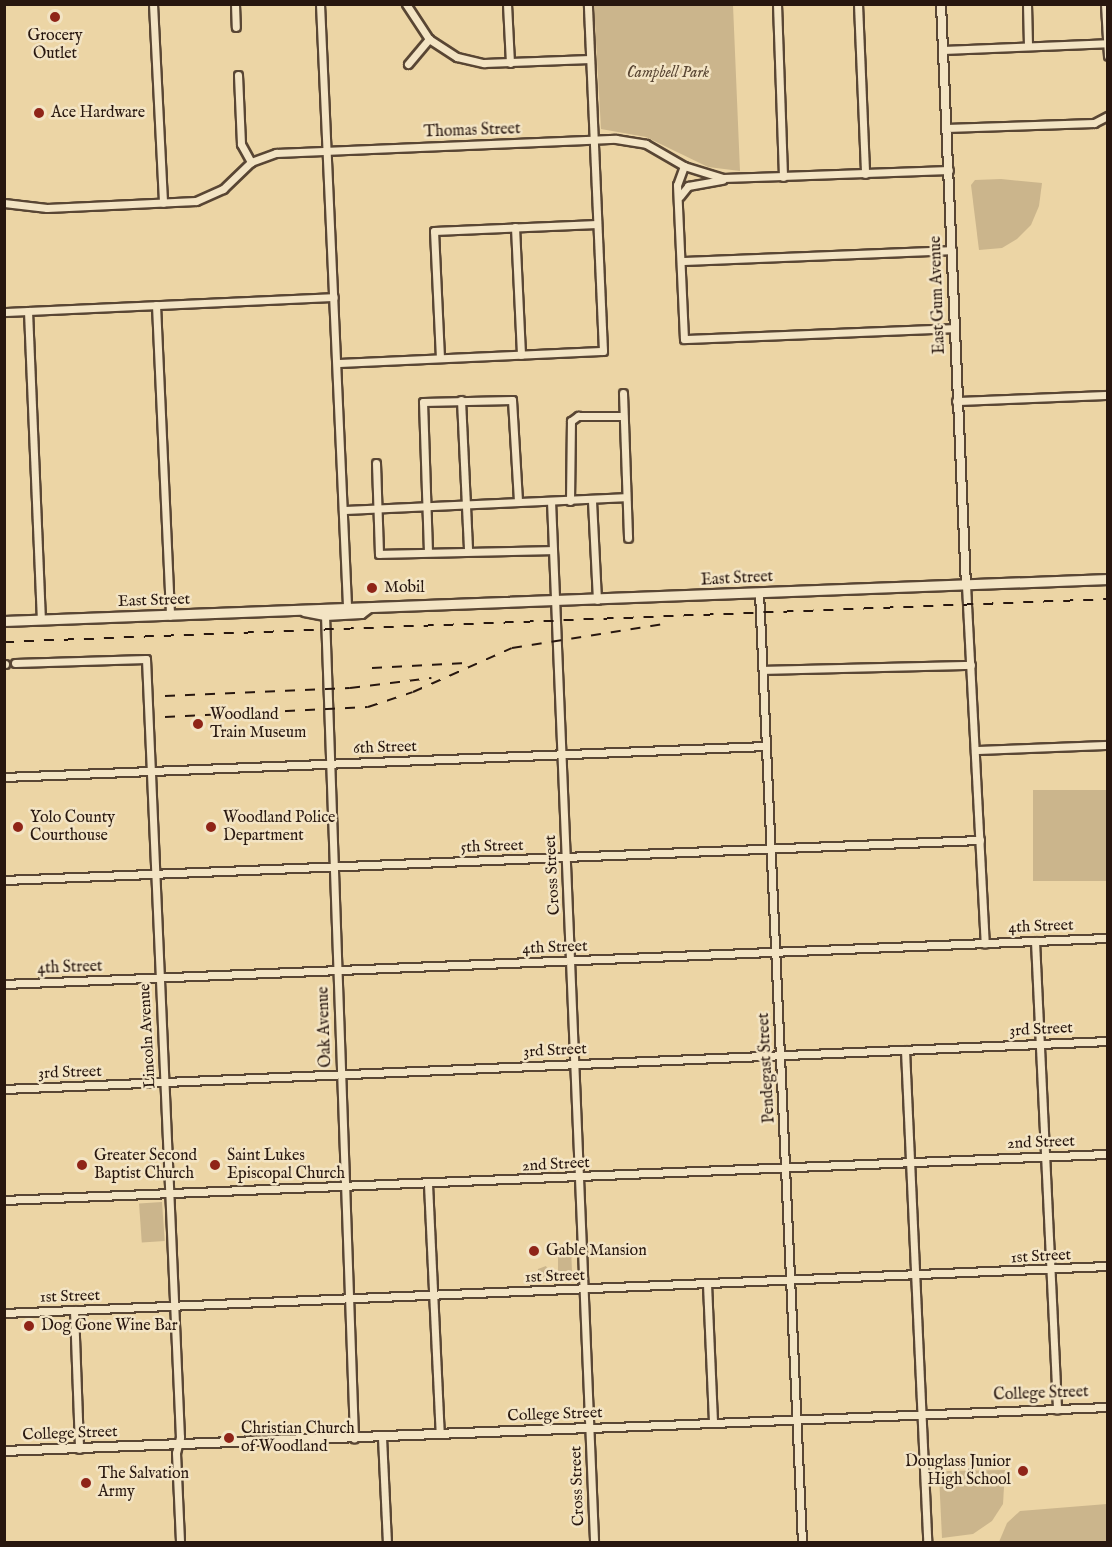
<!DOCTYPE html>
<html>
<head>
<meta charset="utf-8">
<style>
	body { margin:0 }
	#map { position:relative; width:1112px; height:1547px; overflow:hidden; background:#ecd5a5; font-family:"IM FELL English",serif }
	div>[style] { position:absolute }
	.green>* { inset:0; background:#cbb58c; transform-origin:0 0 }
	.roads { filter:drop-shadow(2px 0 #594634) drop-shadow(-2px 0 #594634) drop-shadow(0 2px #594634) drop-shadow(0 -2px #594634) }
	.minor>* { height:7px; margin:-3.5px; padding:0 3.5px; transform-origin:3.5px; border-radius:3.5px; background:#f3e4c4 }
	.tertiary>* { height:8px; margin:-4px; padding:0 4px; transform-origin:4px; border-radius:4px; background:#f3e4c4 }
	.secondary>* { height:9px; margin:-4.5px; padding:0 4.5px; transform-origin:4.5px; border-radius:4.5px; background:#f3e4c4 }
	.rail>* { height:2px; margin-top:-1px; transform-origin:0; background:repeating-linear-gradient(90deg,#28170f 0 10px,transparent 0 20px) }
	.dots>* { width:16px; height:16px; translate:-50% -50%; box-sizing:border-box; border:3px solid #f3e4c4; border-radius:50% }
	span { translate:-50% -50%; white-space:nowrap; text-align:center; line-height:1.15; -webkit-text-stroke:5px #f3e4c4; paint-order:stroke }
	.poi-label { font-size:16px; color:#28170f }
	.left { translate:0 -50%; text-align:left }
	.right { translate:-100% -50%; text-align:right }
	.park-label { font-size:16px; color:#594634; font-style:italic }
	.street-label { font-size:16px; color:#28170f }
	.frame { position:absolute; inset:0; border:6px solid #28170f; pointer-events:none }
</style>
</head>
<body>
<div id="map">
	<div class="green">
		<div style="clip-path:polygon(594px 5px,733px 5px,740px 171px,708px 167px,646px 137px,601px 129px)"></div>
		<div style="clip-path:polygon(1001px 179px,1042px 183px,1039px 206px,1031px 225px,1017px 239px,1002px 248px,979px 250px,971px 185px,975px 180px)"></div>
		<div style="left:1107px;top:790px;width:91px;height:74px;rotate:90deg"></div>
		<div style="left:162px;top:1202px;width:39px;height:23px;rotate:86deg"></div>
		<div style="clip-path:polygon(565px 1245px,571px 1246px,572px 1272px,568px 1278px,537px 1277px,538px 1269px,546px 1266px,549px 1272px,558px 1271px,558px 1254px)"></div>
		<div style="clip-path:polygon(1005px 1470px,1003px 1504px,992px 1521px,973px 1534px,942px 1538px,939px 1475px,943px 1471px)"></div>
		<div style="clip-path:polygon(1107px 1504px,1107px 1542px,999px 1542px,1007px 1523px,1020px 1511px)"></div>
	</div>
	<div class="roads">
		<div class="minor">
			<div style="left:153px;top:4px;width:199px;rotate:87.1deg"></div>
			<div style="left:235px;top:4px;width:23px;rotate:88deg"></div>
			<div style="left:320px;top:4px;width:602px;rotate:87.43deg"></div>
			<div style="left:406px;top:4px;width:42px;rotate:56.7deg"></div>
			<div style="left:429px;top:39px;width:33px;rotate:33deg"></div>
			<div style="left:457px;top:57px;width:28px;rotate:13deg"></div>
			<div style="left:484px;top:63px;width:106px;rotate:-2.2deg"></div>
			<div style="left:507px;top:4px;width:59px;rotate:87.1deg"></div>
			<div style="left:777px;top:4px;width:173px;rotate:88deg"></div>
			<div style="left:858px;top:4px;width:170px;rotate:87.6deg"></div>
			<div style="left:1027px;top:4px;width:42px;rotate:88.6deg"></div>
			<div style="left:1105px;top:4px;width:52px;rotate:86.7deg"></div>
			<div style="left:943px;top:50px;width:164px;rotate:-2.4deg"></div>
			<div style="left:408px;top:64px;width:33px;rotate:-50deg"></div>
			<div style="left:238px;top:75px;width:69px;rotate:87.5deg"></div>
			<div style="left:241px;top:144px;width:21px;rotate:61deg"></div>
			<div style="left:946px;top:128px;width:148px;rotate:-1.9deg"></div>
			<div style="left:1094px;top:123px;width:16px;rotate:-27deg"></div>
			<div style="left:684px;top:166px;width:20px;rotate:110deg"></div>
			<div style="left:677px;top:185px;width:154px;rotate:87.4deg"></div>
			<div style="left:684px;top:339px;width:270px;rotate:-2.3deg"></div>
			<div style="left:680px;top:196px;width:13px;rotate:-51deg"></div>
			<div style="left:688px;top:186px;width:35px;rotate:-10deg"></div>
			<div style="left:4px;top:203px;width:43px;rotate:6.6deg"></div>
			<div style="left:47px;top:208px;width:149px;rotate:-2.7deg"></div>
			<div style="left:196px;top:201px;width:30px;rotate:-24deg"></div>
			<div style="left:223px;top:189px;width:39px;rotate:-44deg"></div>
			<div style="left:251px;top:162px;width:27px;rotate:-20deg"></div>
			<div style="left:276px;top:153px;width:340px;rotate:-2.4deg"></div>
			<div style="left:616px;top:139px;width:30px;rotate:9deg"></div>
			<div style="left:646px;top:144px;width:44px;rotate:30.1deg"></div>
			<div style="left:684px;top:166px;width:41px;rotate:17.1deg"></div>
			<div style="left:723px;top:178px;width:226px;rotate:-2deg"></div>
			<div style="left:515px;top:227px;width:128px;rotate:87.3deg"></div>
			<div style="left:681px;top:261px;width:271px;rotate:-2.3deg"></div>
			<div style="left:156px;top:305px;width:311px;rotate:87.4deg"></div>
			<div style="left:28px;top:311px;width:308px;rotate:87.6deg"></div>
			<div style="left:4px;top:312px;width:330px;rotate:-2.6deg"></div>
			<div style="left:440px;top:358px;width:127px;rotate:-92.7deg"></div>
			<div style="left:434px;top:231px;width:163px;rotate:-2.5deg"></div>
			<div style="left:337px;top:363px;width:266px;rotate:-2.6deg"></div>
			<div style="left:603px;top:351px;width:347px;rotate:-92.5deg"></div>
			<div style="left:623px;top:393px;width:145px;rotate:88deg"></div>
			<div style="left:461px;top:400px;width:150px;rotate:87.3deg"></div>
			<div style="left:956px;top:401px;width:152px;rotate:-2.3deg"></div>
			<div style="left:376px;top:463px;width:91px;rotate:88.1deg"></div>
			<div style="left:379px;top:554px;width:174px;rotate:-1.3deg"></div>
			<div style="left:551px;top:501px;width:1042px;rotate:87.63deg"></div>
			<div style="left:570px;top:501px;width:80px;rotate:-89.3deg"></div>
			<div style="left:571px;top:421px;width:9px;rotate:-36deg"></div>
			<div style="left:578px;top:416px;width:45px"></div>
			<div style="left:592px;top:501px;width:99px;rotate:87.1deg"></div>
			<div style="left:343px;top:510px;width:283px;rotate:-2.6deg"></div>
			<div style="left:428px;top:552px;width:150px;rotate:-91.9deg"></div>
			<div style="left:423px;top:402px;width:89px;rotate:-1.3deg"></div>
			<div style="left:512px;top:400px;width:102px;rotate:86.6deg"></div>
			<div style="left:966px;top:585px;width:359px;rotate:87deg"></div>
			<div style="left:759px;top:592px;width:951px;rotate:87.41deg"></div>
			<div style="left:325px;top:615px;width:824px;rotate:87.98deg"></div>
			<div style="left:15px;top:663px;width:131px;rotate:-1.7deg"></div>
			<div style="left:146px;top:659px;width:779px;rotate:87.5deg"></div>
			<div style="left:180px;top:1437px;width:16px;rotate:104deg"></div>
			<div style="left:176px;top:1453px;width:89px;rotate:87.4deg"></div>
			<div style="left:4px;top:664px;width:1px"></div>
			<div style="left:763px;top:670px;width:208px;rotate:-1.4deg"></div>
			<div style="left:975px;top:750px;width:133px;rotate:-2.2deg"></div>
			<div style="left:4px;top:777px;width:763px;rotate:-2.33deg"></div>
			<div style="left:4px;top:880px;width:977px;rotate:-2.35deg"></div>
			<div style="left:1035px;top:941px;width:469px;rotate:87.3deg"></div>
			<div style="left:4px;top:984px;width:1105px;rotate:-2.39deg"></div>
			<div style="left:905px;top:1050px;width:492px;rotate:87.4deg"></div>
			<div style="left:4px;top:1089px;width:1105px;rotate:-2.49deg"></div>
			<div style="left:428px;top:1184px;width:250px;rotate:87.3deg"></div>
			<div style="left:4px;top:1200px;width:1105px;rotate:-2.39deg"></div>
			<div style="left:707px;top:1284px;width:139px;rotate:87.5deg"></div>
			<div style="left:74px;top:1310px;width:139px;rotate:87.9deg"></div>
			<div style="left:4px;top:1313px;width:1105px;rotate:-2.44deg"></div>
			<div style="left:589px;top:1428px;width:519px;rotate:-2.32deg"></div>
			<div style="left:382px;top:1437px;width:105px;rotate:87.3deg"></div>
		</div>
		<div class="tertiary">
			<div style="left:941px;top:4px;width:582px;rotate:87.54deg"></div>
			<div style="left:4px;top:1451px;width:585px;rotate:-2.25deg"></div>
		</div>
		<div class="secondary">
			<div style="left:304px;top:611px;width:21px;rotate:11deg"></div>
			<div style="left:325px;top:615px;width:36px;rotate:-3deg"></div>
			<div style="left:361px;top:613px;width:9px;rotate:-36deg"></div>
			<div style="left:4px;top:621px;width:1105px;rotate:-2.18deg"></div>
		</div>
	</div>
	<div class="rail">
		<div style="left:4px;top:642px;width:1105px;rotate:-2.23deg"></div>
		<div style="left:372px;top:668px;width:94px;rotate:-3deg"></div>
		<div style="left:165px;top:696px;width:185px;rotate:-2.5deg"></div>
		<div style="left:350px;top:688px;width:82px;rotate:-7deg"></div>
		<div style="left:165px;top:717px;width:203px;rotate:-2.8deg"></div>
		<div style="left:368px;top:707px;width:47px;rotate:-18.4deg"></div>
		<div style="left:413px;top:692px;width:108px;rotate:-24deg"></div>
		<div style="left:512px;top:648px;width:160px;rotate:-9deg"></div>
	</div>
	<div class="dots">
		<div style="left:55px;top:17px;background:#8f2418"></div>
		<div style="left:39px;top:113px;background:#8f2418"></div>
		<div style="left:372px;top:588px;background:#8f2418"></div>
		<div style="left:198px;top:724px;background:#8f2418"></div>
		<div style="left:18px;top:827px;background:#8f2418"></div>
		<div style="left:211px;top:827px;background:#8f2418"></div>
		<div style="left:82px;top:1165px;background:#8f2418"></div>
		<div style="left:215px;top:1165px;background:#8f2418"></div>
		<div style="left:534px;top:1251px;background:#8f2418"></div>
		<div style="left:29px;top:1326px;background:#8f2418"></div>
		<div style="left:229px;top:1438px;background:#8f2418"></div>
		<div style="left:1023px;top:1471px;background:#8f2418"></div>
		<div style="left:86px;top:1483px;background:#8f2418"></div>
	</div>
	<div class="poi-label">
		<span style="left:55px;top:45px">Grocery<br>Outlet</span>
		<span class="left" style="left:51px;top:113px">Ace Hardware</span>
		<span class="left" style="left:384px;top:588px">Mobil</span>
		<span class="left" style="left:210px;top:724px">Woodland<br>Train Museum</span>
		<span class="left" style="left:30px;top:827px">Yolo County<br>Courthouse</span>
		<span class="left" style="left:223px;top:827px">Woodland Police<br>Department</span>
		<span class="left" style="left:94px;top:1165px">Greater Second<br>Baptist Church</span>
		<span class="left" style="left:227px;top:1165px">Saint Lukes<br>Episcopal Church</span>
		<span class="left" style="left:546px;top:1251px">Gable Mansion</span>
		<span class="left" style="left:41px;top:1326px">Dog Gone Wine Bar</span>
		<span class="left" style="left:241px;top:1438px">Christian Church<br>of Woodland</span>
		<span class="right" style="left:1011px;top:1471px">Douglass Junior<br>High School</span>
		<span class="left" style="left:98px;top:1483px">The Salvation<br>Army</span>
	</div>
	<div class="park-label">
		<span style="left:668px;top:73px">Campbell Park</span>
	</div>
	<div class="street-label">
		<span style="left:472px;top:131px;rotate:-2deg">Thomas Street</span>
		<span style="left:938px;top:295px;rotate:-92deg">East Gum Avenue</span>
		<span style="left:737px;top:579px;rotate:-3deg">East Street</span>
		<span style="left:154px;top:601px;rotate:-2deg">East Street</span>
		<span style="left:385px;top:748px;rotate:-2deg">6th Street</span>
		<span style="left:492px;top:847px;rotate:-2deg">5th Street</span>
		<span style="left:553px;top:875px;rotate:-93deg">Cross Street</span>
		<span style="left:1041px;top:927px;rotate:-2deg">4th Street</span>
		<span style="left:555px;top:948px;rotate:-2deg">4th Street</span>
		<span style="left:70px;top:968px;rotate:-2deg">4th Street</span>
		<span style="left:325px;top:1027px;rotate:-92deg">Oak Avenue</span>
		<span style="left:1041px;top:1030px;rotate:-3deg">3rd Street</span>
		<span style="left:148px;top:1036px;rotate:-93deg">Lincoln Avenue</span>
		<span style="left:555px;top:1051px;rotate:-3deg">3rd Street</span>
		<span style="left:767px;top:1068px;rotate:-93deg">Pendegast Street</span>
		<span style="left:70px;top:1073px;rotate:-2deg">3rd Street</span>
		<span style="left:1041px;top:1143px;rotate:-2deg">2nd Street</span>
		<span style="left:556px;top:1165px;rotate:-3deg">2nd Street</span>
		<span style="left:1041px;top:1257px;rotate:-3deg">1st Street</span>
		<span style="left:555px;top:1277px;rotate:-2deg">1st Street</span>
		<span style="left:70px;top:1297px;rotate:-2deg">1st Street</span>
		<span style="left:1041px;top:1394px;rotate:-2deg">College Street</span>
		<span style="left:555px;top:1415px;rotate:-2deg">College Street</span>
		<span style="left:70px;top:1434px;rotate:-2deg">College Street</span>
		<span style="left:578px;top:1486px;rotate:-92deg">Cross Street</span>
	</div>
	<div class="frame"></div>
</div>
</body>
</html>
